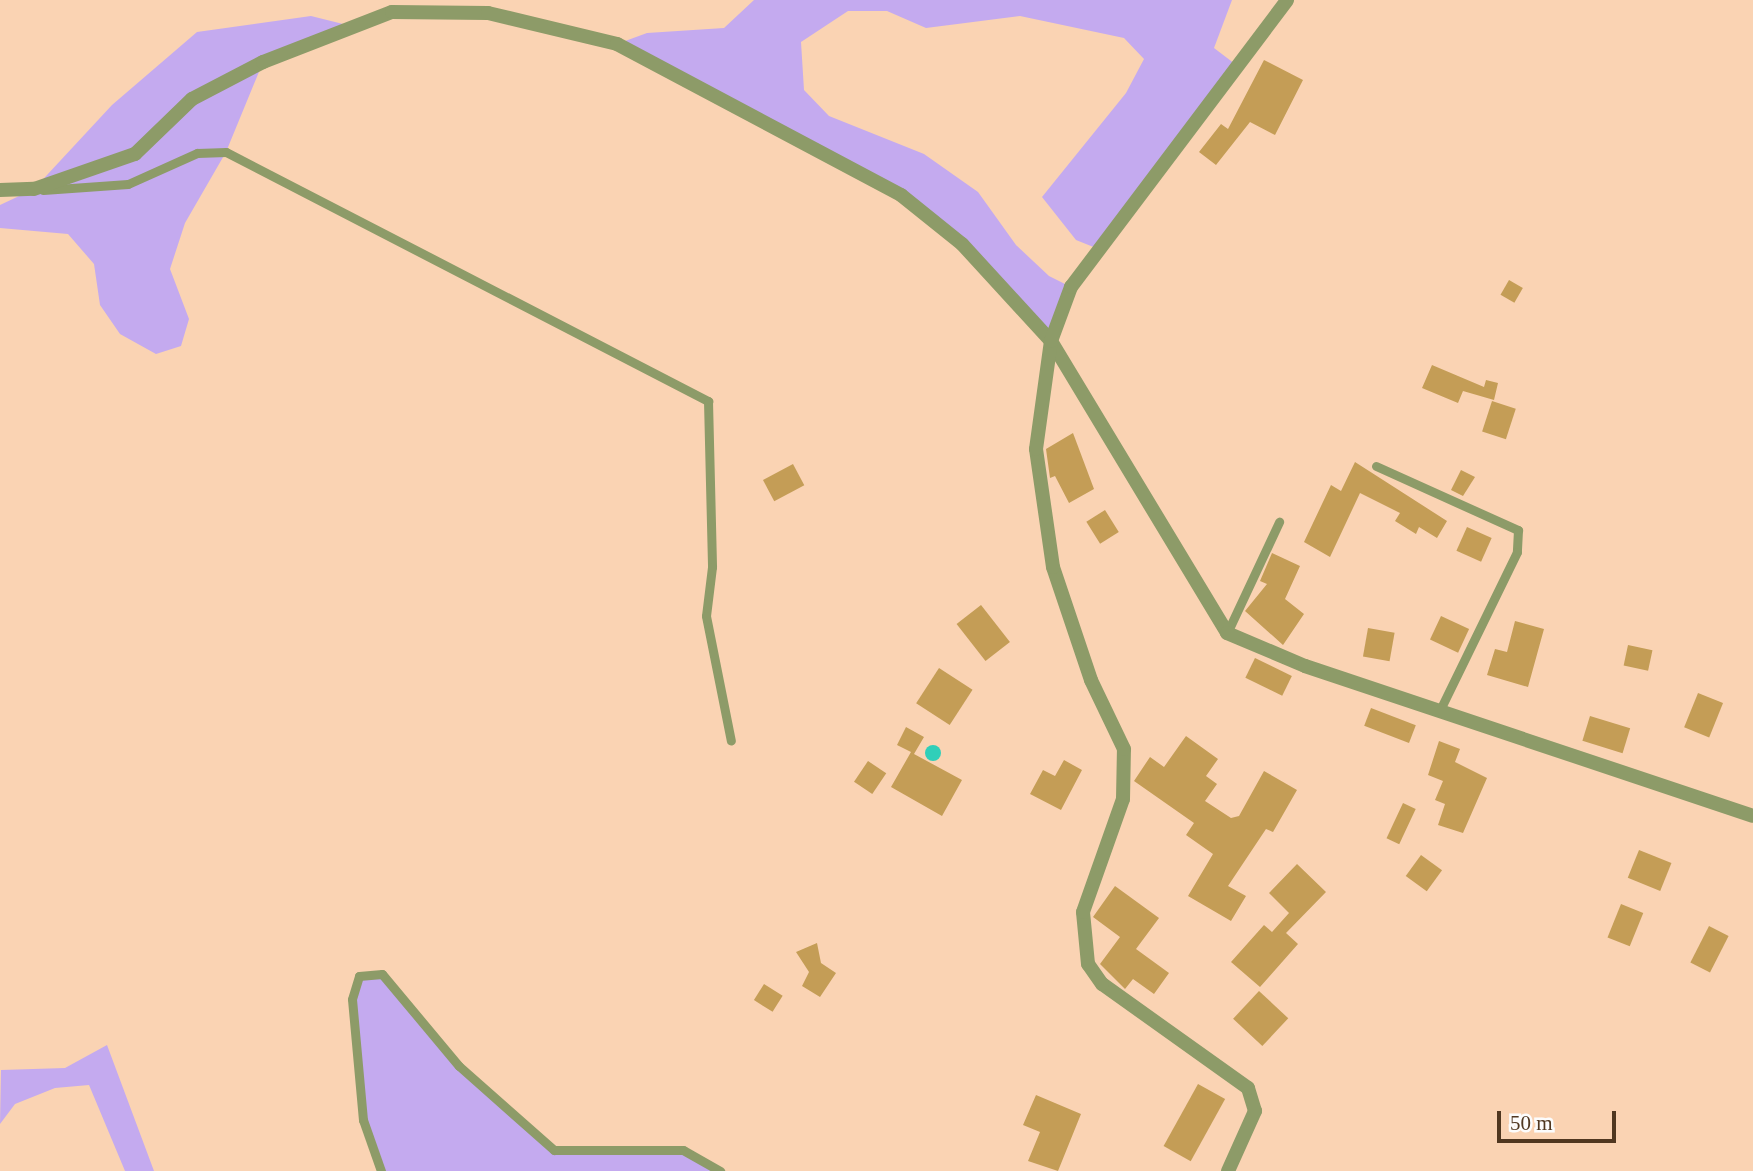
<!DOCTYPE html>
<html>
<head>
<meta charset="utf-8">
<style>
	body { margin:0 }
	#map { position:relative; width:1753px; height:1171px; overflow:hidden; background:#fad3b3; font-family:Georgia,serif }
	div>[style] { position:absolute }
	.green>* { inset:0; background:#c4aaef }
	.water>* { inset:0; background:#30cfb9 }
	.round { border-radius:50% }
	.building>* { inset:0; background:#c49d56; transform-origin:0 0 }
	.service>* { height:9px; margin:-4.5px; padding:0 4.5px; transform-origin:4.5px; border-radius:4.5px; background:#8d9b68 }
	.minor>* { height:14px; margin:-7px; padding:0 7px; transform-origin:7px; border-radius:7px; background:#8d9b68 }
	span { translate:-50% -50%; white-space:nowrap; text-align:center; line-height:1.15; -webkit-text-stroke:5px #fcfcfc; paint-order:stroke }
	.scale { position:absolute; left:1497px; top:1111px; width:119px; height:32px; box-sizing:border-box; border:4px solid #503720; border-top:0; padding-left:9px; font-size:21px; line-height:24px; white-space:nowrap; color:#503720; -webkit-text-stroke:5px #fcfcfc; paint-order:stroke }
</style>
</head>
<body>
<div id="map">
	<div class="green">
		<div style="clip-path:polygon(754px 0,1232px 0,1214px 48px,1239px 67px,1101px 250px,1076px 240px,1042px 197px,1126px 93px,1144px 59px,1124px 38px,1020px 16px,926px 28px,887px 11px,848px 11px,801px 42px,804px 90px,829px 116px,924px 154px,978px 192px,1016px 245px,1049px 276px,1071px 287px,1051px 341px,962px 244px,901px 195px,617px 44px,647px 33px,724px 28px)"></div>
		<div style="clip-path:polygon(311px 16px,355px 27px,263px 62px,226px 152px,185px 223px,170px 269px,189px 319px,181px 346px,156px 354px,120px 334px,100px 305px,94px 264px,68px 234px,0 228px,0 205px,34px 189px,112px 105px,197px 32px)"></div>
		<div style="clip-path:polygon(382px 974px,459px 1066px,554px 1150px,683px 1150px,720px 1171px,381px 1171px,363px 1120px,352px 999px,359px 976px)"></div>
		<div style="clip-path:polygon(107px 1045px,154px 1171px,125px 1171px,89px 1085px,55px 1088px,15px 1104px,0 1124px,1px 1070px,65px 1068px)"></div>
	</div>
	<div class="water">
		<div class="round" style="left:925px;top:745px;width:16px;height:16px"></div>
	</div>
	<div class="building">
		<div style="clip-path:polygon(1264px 60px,1303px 80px,1275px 135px,1250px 122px,1216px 165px,1199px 152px,1221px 124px,1228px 129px)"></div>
		<div style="left:1509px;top:280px;width:16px;height:17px;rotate:30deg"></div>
		<div style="clip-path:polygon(1432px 365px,1484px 387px,1486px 380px,1498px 383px,1494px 400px,1463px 391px,1458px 403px,1422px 388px)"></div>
		<div style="left:1492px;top:401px;width:25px;height:32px;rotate:18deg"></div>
		<div style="clip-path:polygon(1073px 433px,1094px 489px,1069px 503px,1055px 476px,1050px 478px,1046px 449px)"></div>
		<div style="clip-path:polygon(1355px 462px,1447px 521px,1437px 538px,1419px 527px,1416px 534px,1395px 521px,1400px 513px,1360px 493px,1330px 557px,1304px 542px,1331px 485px,1341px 491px)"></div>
		<div style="left:793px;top:464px;width:24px;height:34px;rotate:62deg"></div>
		<div style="clip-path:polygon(1461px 470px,1475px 477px,1463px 496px,1451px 490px)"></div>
		<div style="left:1105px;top:510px;width:26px;height:22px;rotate:58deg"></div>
		<div style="left:1467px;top:527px;width:27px;height:26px;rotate:24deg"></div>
		<div style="clip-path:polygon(1272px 553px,1300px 566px,1285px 599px,1304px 614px,1283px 645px,1245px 611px,1267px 584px,1260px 581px)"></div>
		<div style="left:981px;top:605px;width:47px;height:31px;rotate:52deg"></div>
		<div style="left:1441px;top:616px;width:31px;height:26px;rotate:25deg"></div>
		<div style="clip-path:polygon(1515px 621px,1544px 629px,1528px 687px,1487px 675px,1495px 649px,1507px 652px)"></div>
		<div style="left:1368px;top:628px;width:27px;height:29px;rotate:10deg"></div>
		<div style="left:1628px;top:645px;width:25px;height:21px;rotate:12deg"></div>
		<div style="left:1255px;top:658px;width:41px;height:22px;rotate:26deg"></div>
		<div style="left:939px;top:668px;width:40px;height:42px;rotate:33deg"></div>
		<div style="left:1698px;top:693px;width:27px;height:37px;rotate:22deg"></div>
		<div style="left:1371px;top:708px;width:48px;height:19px;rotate:21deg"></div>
		<div style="left:1590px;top:716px;width:42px;height:26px;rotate:17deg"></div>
		<div style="clip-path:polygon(906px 727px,924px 737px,914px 754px,962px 780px,942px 816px,891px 787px,911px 752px,897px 745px)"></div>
		<div style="clip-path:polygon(1186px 736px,1218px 759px,1206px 776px,1217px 784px,1205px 801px,1231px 818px,1239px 816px,1264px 771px,1297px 790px,1273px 832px,1266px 829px,1228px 886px,1246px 896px,1231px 921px,1188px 896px,1213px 854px,1186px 835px,1194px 823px,1134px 781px,1150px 757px,1164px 767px)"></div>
		<div style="clip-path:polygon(1439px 741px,1460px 749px,1455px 762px,1487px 778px,1463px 833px,1438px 825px,1445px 804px,1435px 800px,1443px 781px,1428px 775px)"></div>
		<div style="clip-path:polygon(1064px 760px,1082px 770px,1061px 810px,1030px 794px,1043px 770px,1055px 776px)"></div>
		<div style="left:868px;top:761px;width:22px;height:25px;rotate:34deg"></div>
		<div style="left:1403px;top:803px;width:14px;height:39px;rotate:25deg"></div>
		<div style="left:1639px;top:850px;width:35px;height:30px;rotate:22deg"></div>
		<div style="left:1421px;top:855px;width:26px;height:26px;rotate:36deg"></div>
		<div style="clip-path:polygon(1297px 864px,1326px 892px,1286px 933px,1298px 944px,1260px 987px,1231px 962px,1264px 925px,1272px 932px,1289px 913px,1269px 893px)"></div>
		<div style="clip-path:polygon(1115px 886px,1159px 918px,1136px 949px,1169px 973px,1154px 994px,1133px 979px,1125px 989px,1100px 964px,1120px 937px,1093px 917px)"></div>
		<div style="left:1621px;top:904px;width:24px;height:36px;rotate:22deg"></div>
		<div style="left:1709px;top:926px;width:22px;height:41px;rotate:27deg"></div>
		<div style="clip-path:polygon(817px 943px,821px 963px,836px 973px,820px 997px,802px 986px,809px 972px,796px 952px)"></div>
		<div style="left:764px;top:984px;width:22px;height:19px;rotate:32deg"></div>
		<div style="left:1259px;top:991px;width:40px;height:38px;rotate:43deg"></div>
		<div style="left:1198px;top:1084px;width:31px;height:71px;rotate:29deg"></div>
		<div style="clip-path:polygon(1036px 1095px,1081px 1114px,1058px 1171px,1028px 1161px,1040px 1132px,1023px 1125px)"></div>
	</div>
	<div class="service">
		<div style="left:43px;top:190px;width:85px;rotate:-4deg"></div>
		<div style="left:128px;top:184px;width:76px;rotate:-24.2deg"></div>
		<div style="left:197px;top:153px;width:29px;rotate:-2deg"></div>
		<div style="left:226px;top:152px;width:543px;rotate:27.32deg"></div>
		<div style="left:708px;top:401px;width:166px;rotate:88.6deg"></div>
		<div style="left:712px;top:567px;width:49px;rotate:97deg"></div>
		<div style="left:706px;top:616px;width:127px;rotate:78.7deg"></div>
		<div style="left:1376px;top:466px;width:156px;rotate:24.3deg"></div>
		<div style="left:1518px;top:530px;width:22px;rotate:93deg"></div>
		<div style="left:1517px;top:552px;width:174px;rotate:116deg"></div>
		<div style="left:1227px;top:633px;width:123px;rotate:-64.9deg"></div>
		<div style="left:381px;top:1171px;width:54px;rotate:-109.4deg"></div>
		<div style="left:363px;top:1120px;width:121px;rotate:-95.2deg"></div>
		<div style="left:352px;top:999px;width:24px;rotate:-73deg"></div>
		<div style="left:359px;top:976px;width:23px;rotate:-5deg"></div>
		<div style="left:382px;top:974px;width:120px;rotate:50.1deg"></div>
		<div style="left:459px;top:1066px;width:127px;rotate:41.5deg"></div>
		<div style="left:554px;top:1150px;width:129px"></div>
		<div style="left:683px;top:1150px;width:43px;rotate:29.6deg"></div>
	</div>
	<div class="minor">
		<div style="left:0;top:190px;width:34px;rotate:-2deg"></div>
		<div style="left:34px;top:189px;width:107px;rotate:-19.1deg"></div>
		<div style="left:135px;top:154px;width:79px;rotate:-44deg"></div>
		<div style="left:192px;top:99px;width:80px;rotate:-27.5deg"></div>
		<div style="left:263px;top:62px;width:138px;rotate:-21.2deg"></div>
		<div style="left:392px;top:12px;width:96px;rotate:0.6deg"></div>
		<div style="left:488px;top:13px;width:133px;rotate:13.5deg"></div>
		<div style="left:617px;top:44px;width:322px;rotate:28deg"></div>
		<div style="left:901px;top:195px;width:78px;rotate:38.8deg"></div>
		<div style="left:962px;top:244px;width:132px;rotate:47.5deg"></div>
		<div style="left:1051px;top:341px;width:341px;rotate:58.9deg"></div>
		<div style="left:1227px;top:633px;width:85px;rotate:22.9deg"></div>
		<div style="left:1305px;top:666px;width:472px;rotate:18.5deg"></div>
		<div style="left:1228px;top:1171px;width:66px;rotate:-65.8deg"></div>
		<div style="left:1255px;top:1111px;width:24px;rotate:-107deg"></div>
		<div style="left:1248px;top:1088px;width:179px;rotate:-144.5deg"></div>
		<div style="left:1102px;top:984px;width:24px;rotate:-125deg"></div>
		<div style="left:1088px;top:964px;width:52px;rotate:-95.5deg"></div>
		<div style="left:1083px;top:912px;width:120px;rotate:-70.5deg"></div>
		<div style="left:1123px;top:799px;width:50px;rotate:-88.9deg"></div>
		<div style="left:1124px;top:749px;width:76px;rotate:-115.6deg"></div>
		<div style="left:1091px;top:680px;width:119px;rotate:-108.6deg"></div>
		<div style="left:1053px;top:567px;width:119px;rotate:-98.2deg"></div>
		<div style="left:1036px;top:449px;width:109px;rotate:-82.1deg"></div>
		<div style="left:1051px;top:341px;width:58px;rotate:-69.7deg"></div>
		<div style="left:1071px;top:287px;width:359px;rotate:-53deg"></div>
	</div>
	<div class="scale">50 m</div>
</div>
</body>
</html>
